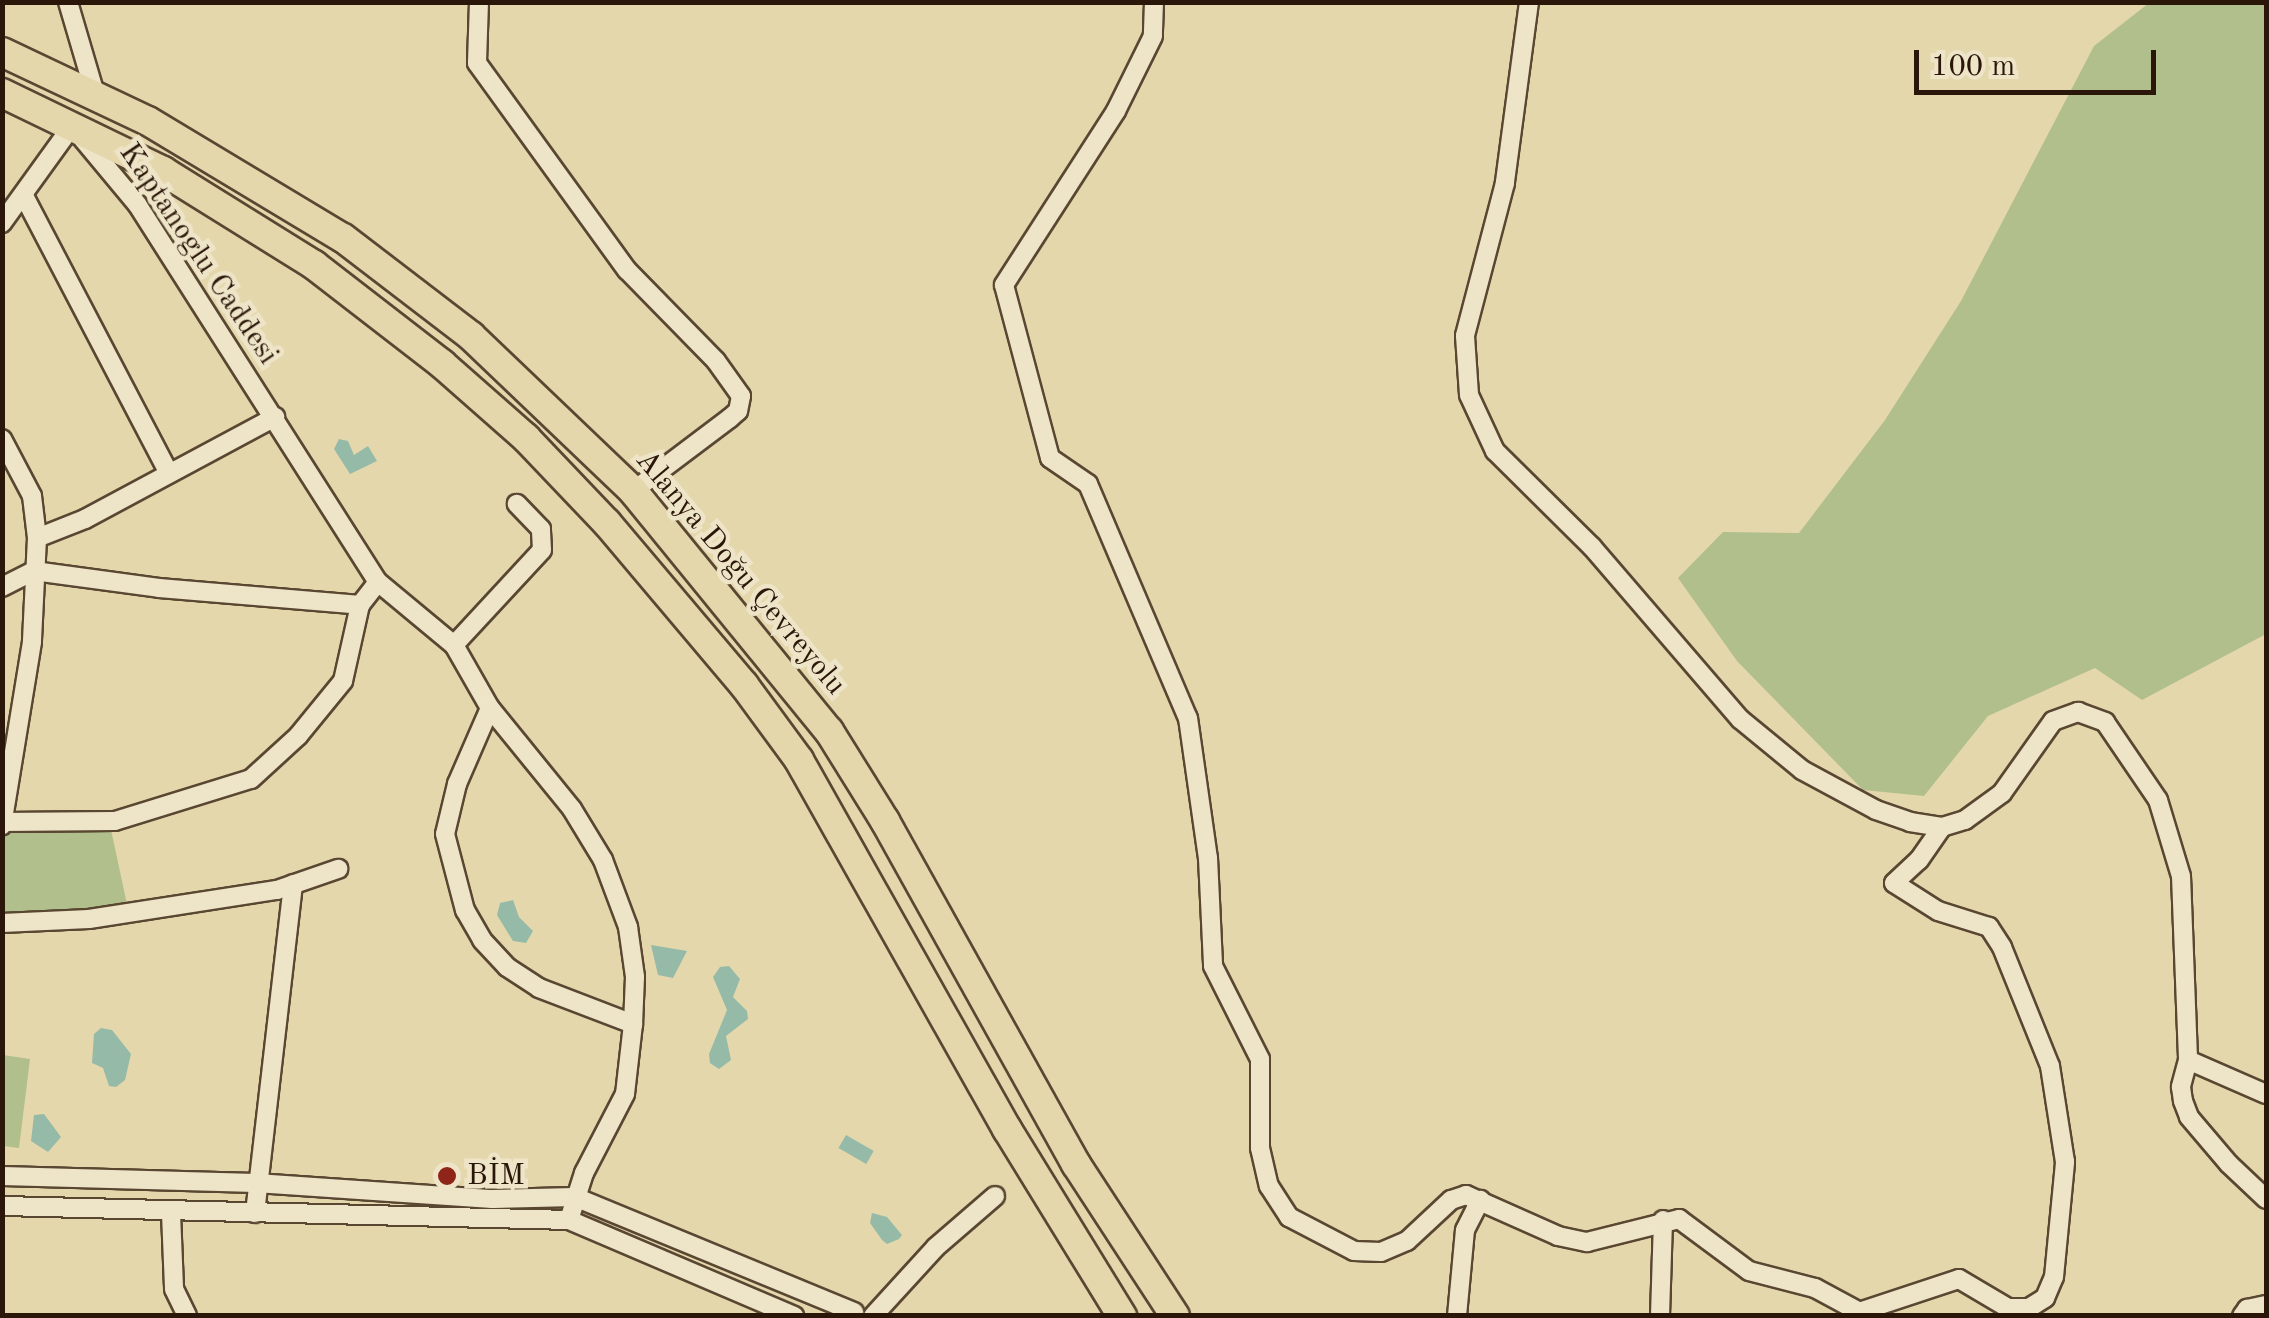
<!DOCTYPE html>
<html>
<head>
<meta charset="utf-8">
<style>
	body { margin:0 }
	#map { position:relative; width:2269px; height:1318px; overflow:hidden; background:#e5d7ac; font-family:"Old Standard TT",serif }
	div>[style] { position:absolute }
	.green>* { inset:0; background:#b1bf8c }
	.water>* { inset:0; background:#96baa8; transform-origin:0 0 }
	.roads { filter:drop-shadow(2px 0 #594732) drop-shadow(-2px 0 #594732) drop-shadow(0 2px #594732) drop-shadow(0 -2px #594732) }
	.minor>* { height:18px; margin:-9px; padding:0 9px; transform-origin:9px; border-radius:9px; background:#eee5c9 }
	.highway>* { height:28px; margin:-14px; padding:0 14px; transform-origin:14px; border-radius:14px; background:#e5d7ac }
	.dots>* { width:28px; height:28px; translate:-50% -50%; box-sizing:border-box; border:5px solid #eee5c9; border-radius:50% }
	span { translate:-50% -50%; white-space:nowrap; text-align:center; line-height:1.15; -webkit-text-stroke:9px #eee5c9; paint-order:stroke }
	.street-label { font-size:30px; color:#2a1709 }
	.poi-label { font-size:30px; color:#2a1709 }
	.left { translate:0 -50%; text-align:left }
	.frame { position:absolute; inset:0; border:5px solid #2a1709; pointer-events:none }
	.scale { position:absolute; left:1914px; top:50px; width:242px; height:45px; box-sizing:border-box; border:5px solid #2a1709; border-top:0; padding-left:12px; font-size:30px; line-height:35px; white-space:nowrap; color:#2a1709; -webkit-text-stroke:8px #eee5c9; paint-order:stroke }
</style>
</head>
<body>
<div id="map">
	<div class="green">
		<div style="clip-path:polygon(2149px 3px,2266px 3px,2266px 634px,2142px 700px,2095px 668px,1988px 716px,1924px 796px,1863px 790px,1737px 661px,1678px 578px,1723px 532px,1799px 533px,1885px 420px,1961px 301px,2094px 46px)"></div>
		<div style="clip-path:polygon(110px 825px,128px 909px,3px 918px,2px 840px,7px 827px)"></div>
		<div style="clip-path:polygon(3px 1055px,30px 1059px,19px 1148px,3px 1146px)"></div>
	</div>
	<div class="water">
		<div style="clip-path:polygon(339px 439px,348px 441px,354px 455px,368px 446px,377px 461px,350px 474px,334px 449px)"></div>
		<div style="clip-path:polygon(513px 900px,519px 917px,533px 931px,526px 943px,513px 941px,497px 915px,500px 903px)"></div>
		<div style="clip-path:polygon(651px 945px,687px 951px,673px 978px,658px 975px)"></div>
		<div style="clip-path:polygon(729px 966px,740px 979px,733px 997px,747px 1011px,748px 1019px,726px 1036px,731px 1060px,719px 1069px,710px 1063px,709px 1054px,727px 1010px,713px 977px,720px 967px)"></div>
		<div style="clip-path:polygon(101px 1028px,112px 1030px,131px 1054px,125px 1080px,116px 1087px,109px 1086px,103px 1068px,92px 1063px,94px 1034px)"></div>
		<div style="clip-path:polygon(44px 1114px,61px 1137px,48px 1152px,31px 1141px,34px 1115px)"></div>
		<div style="left:846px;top:1135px;width:32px;height:15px;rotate:30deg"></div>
		<div style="clip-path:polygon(872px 1213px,887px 1217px,902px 1235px,899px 1239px,887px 1244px,882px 1240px,870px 1223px)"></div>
	</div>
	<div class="roads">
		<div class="minor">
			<div style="left:68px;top:2px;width:96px;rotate:73.6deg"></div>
			<div style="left:479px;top:2px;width:61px;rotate:91.9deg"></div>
			<div style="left:477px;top:63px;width:256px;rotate:54.1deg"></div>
			<div style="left:627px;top:270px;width:127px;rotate:45.6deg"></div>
			<div style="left:716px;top:361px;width:43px;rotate:54.5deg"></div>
			<div style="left:741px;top:396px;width:15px;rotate:101deg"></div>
			<div style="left:738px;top:411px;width:11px;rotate:139deg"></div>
			<div style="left:730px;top:418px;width:121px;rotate:143deg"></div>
			<div style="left:1154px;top:2px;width:34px;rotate:92deg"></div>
			<div style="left:1153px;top:36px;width:84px;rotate:116.3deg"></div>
			<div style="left:1116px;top:111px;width:207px;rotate:122.8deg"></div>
			<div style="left:1004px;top:285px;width:179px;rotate:75.1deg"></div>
			<div style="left:1050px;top:458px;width:46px;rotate:34.4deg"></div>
			<div style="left:1088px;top:484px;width:254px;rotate:66.9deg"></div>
			<div style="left:1188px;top:718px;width:141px;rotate:81.9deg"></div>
			<div style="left:1208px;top:858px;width:108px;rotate:87.3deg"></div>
			<div style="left:1213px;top:966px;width:104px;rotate:63.2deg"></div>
			<div style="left:1260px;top:1059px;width:89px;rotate:90deg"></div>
			<div style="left:1260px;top:1148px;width:39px;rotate:77deg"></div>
			<div style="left:1269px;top:1186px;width:37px;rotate:57deg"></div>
			<div style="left:1289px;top:1217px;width:73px;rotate:27.6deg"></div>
			<div style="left:1354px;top:1251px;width:27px;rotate:2deg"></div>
			<div style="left:1381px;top:1252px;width:28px;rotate:-23deg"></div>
			<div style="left:1407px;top:1241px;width:60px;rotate:-43deg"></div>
			<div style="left:1451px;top:1200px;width:16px;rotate:-18deg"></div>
			<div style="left:1466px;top:1195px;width:101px;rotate:24deg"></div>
			<div style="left:1558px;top:1236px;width:30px;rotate:12deg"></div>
			<div style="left:1587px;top:1242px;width:95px;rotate:-14deg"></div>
			<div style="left:1679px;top:1219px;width:87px;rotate:36.6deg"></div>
			<div style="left:1749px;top:1271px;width:68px;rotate:14.4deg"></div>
			<div style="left:1815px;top:1288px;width:59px;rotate:28.3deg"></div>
			<div style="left:1529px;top:2px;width:183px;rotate:97.6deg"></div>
			<div style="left:1505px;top:183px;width:158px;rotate:104.7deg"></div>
			<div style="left:1465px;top:336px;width:59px;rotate:86.1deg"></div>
			<div style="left:1469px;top:395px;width:62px;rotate:65.1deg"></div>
			<div style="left:1495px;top:451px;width:136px;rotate:44.7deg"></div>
			<div style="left:1592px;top:547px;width:227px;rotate:49.3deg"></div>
			<div style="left:1740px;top:719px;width:80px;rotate:39.4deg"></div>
			<div style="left:1802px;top:770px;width:84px;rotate:28.4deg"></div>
			<div style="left:1876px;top:810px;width:36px;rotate:19deg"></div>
			<div style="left:1910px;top:822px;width:32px;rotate:9deg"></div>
			<div style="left:1942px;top:827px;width:24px;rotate:-17deg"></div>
			<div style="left:1965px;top:820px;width:46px;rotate:-36.1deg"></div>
			<div style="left:2002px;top:793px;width:88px;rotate:-54.7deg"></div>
			<div style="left:2053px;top:721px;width:27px;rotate:-20deg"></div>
			<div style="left:2078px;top:712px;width:29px;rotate:20deg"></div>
			<div style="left:2105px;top:722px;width:94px;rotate:55.8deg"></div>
			<div style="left:2158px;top:800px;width:79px;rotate:73.2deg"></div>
			<div style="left:2181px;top:876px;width:184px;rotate:87.8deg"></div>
			<div style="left:2188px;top:1060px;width:28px;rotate:105deg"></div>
			<div style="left:2181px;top:1087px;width:14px;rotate:82deg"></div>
			<div style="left:2183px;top:1101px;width:17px;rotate:69deg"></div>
			<div style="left:2189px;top:1117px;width:62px;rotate:49.6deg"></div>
			<div style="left:2229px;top:1164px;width:51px;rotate:43.4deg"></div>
			<div style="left:24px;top:196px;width:310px;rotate:62.4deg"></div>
			<div style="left:2px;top:223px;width:120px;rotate:-54.2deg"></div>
			<div style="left:72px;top:126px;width:102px;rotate:50.2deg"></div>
			<div style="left:137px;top:204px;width:448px;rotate:57.5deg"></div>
			<div style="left:378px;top:582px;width:99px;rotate:39.7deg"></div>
			<div style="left:454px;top:645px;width:73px;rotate:60.3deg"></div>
			<div style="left:490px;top:708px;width:130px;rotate:50.9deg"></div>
			<div style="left:572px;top:809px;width:60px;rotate:58.7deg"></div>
			<div style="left:603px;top:860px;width:72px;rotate:69.5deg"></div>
			<div style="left:628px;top:927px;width:50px;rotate:82deg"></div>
			<div style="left:635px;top:977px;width:47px;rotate:92.4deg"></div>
			<div style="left:633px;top:1024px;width:70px;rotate:96.5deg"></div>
			<div style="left:625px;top:1094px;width:89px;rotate:117.4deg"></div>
			<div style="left:584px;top:1173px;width:49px;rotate:107.7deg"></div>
			<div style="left:2px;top:439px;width:64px;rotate:62.2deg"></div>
			<div style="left:32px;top:496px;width:42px;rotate:83.2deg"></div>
			<div style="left:37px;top:538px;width:104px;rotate:92.8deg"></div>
			<div style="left:32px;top:642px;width:186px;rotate:99.3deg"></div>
			<div style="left:37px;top:538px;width:52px;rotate:-21.6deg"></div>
			<div style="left:85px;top:519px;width:216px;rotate:-28.2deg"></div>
			<div style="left:2px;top:587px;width:36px;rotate:-27deg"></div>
			<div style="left:34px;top:571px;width:126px;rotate:7.7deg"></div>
			<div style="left:159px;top:588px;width:202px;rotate:4.8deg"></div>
			<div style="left:360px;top:605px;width:29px;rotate:-52deg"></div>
			<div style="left:454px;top:645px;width:129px;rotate:-47.2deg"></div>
			<div style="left:542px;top:550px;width:21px;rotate:-93deg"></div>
			<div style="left:541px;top:529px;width:35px;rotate:-134deg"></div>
			<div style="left:490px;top:708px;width:83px;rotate:113.5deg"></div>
			<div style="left:457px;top:784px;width:51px;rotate:103.5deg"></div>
			<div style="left:445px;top:834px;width:79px;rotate:75.3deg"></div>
			<div style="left:465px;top:910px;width:34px;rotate:60deg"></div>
			<div style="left:482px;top:940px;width:37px;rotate:47deg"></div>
			<div style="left:507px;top:967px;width:38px;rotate:33deg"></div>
			<div style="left:539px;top:988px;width:101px;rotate:21deg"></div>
			<div style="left:2px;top:822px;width:113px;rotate:-0.5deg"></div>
			<div style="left:115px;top:821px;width:142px;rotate:-17.2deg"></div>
			<div style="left:251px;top:779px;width:64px;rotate:-42.5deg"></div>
			<div style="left:298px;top:736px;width:71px;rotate:-50.7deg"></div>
			<div style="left:343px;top:681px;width:78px;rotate:-77.4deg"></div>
			<div style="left:2px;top:923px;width:87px;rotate:-2.6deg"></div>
			<div style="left:89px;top:919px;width:190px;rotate:-8.8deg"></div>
			<div style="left:277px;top:890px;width:65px;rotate:-19deg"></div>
			<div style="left:2188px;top:1060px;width:85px;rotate:23.6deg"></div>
			<div style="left:2px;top:1176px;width:254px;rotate:1.6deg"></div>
			<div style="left:256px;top:1183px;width:237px;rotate:3.9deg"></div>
			<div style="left:492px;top:1199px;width:83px;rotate:-1.4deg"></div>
			<div style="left:575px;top:1197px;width:302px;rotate:22.4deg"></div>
			<div style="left:2px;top:1206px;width:567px;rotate:1.41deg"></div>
			<div style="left:569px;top:1220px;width:245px;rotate:23.1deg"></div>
			<div style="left:171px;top:1213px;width:76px;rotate:87.7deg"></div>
			<div style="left:174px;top:1289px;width:30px;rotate:64deg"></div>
			<div style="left:255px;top:1213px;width:331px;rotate:-83.4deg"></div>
			<div style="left:1862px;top:1311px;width:102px;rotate:-18.3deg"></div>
			<div style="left:1959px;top:1279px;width:57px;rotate:30.6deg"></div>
			<div style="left:2008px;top:1308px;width:21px"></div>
			<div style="left:2029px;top:1308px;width:19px;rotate:-32deg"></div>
			<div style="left:2045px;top:1298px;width:23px;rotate:-67deg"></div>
			<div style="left:2054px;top:1277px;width:116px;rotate:-84.5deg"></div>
			<div style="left:2065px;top:1162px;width:97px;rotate:-98.9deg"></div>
			<div style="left:2050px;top:1066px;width:128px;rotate:-112deg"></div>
			<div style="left:2002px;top:947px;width:24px;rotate:-123deg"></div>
			<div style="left:1989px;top:927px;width:53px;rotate:-162.6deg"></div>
			<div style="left:1938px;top:911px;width:52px;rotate:-147.5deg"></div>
			<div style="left:1894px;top:883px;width:34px;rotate:-43deg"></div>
			<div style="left:1919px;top:860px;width:40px;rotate:-55.1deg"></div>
			<div style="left:873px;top:1316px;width:93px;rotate:-47.6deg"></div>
			<div style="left:936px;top:1247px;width:78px;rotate:-40.8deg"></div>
			<div style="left:1457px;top:1316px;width:86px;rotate:-84.7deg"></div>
			<div style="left:1465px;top:1230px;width:34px;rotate:-63deg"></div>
			<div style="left:1660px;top:1316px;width:96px;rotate:-88.2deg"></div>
			<div style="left:2242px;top:1316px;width:9px;rotate:-54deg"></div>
			<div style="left:2247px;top:1309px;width:19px;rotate:-12deg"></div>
		</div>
		<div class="highway">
			<div style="left:2px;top:52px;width:161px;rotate:25.3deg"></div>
			<div style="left:148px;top:121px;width:227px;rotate:31deg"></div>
			<div style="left:343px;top:238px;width:161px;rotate:37.4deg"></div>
			<div style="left:471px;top:336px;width:224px;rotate:43.7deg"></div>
			<div style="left:633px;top:491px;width:310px;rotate:50.8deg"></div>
			<div style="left:829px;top:731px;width:106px;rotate:58.1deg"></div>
			<div style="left:885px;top:821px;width:393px;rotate:60.9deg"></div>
			<div style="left:1076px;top:1164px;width:181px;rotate:56.9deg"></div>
			<div style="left:2px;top:93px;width:179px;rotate:25.8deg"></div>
			<div style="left:163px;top:171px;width:178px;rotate:31.9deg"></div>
			<div style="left:314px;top:265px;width:162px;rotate:37.7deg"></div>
			<div style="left:442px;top:364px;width:112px;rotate:41.4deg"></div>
			<div style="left:526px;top:438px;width:117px;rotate:46.4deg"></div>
			<div style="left:607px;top:523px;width:212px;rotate:49.8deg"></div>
			<div style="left:744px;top:685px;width:93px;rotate:53.7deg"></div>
			<div style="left:799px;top:760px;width:424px;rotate:60.6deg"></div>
			<div style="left:1007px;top:1129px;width:220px;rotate:58.4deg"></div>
		</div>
	</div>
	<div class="dots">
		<div style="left:447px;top:1176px;background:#8f2418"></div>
	</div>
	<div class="street-label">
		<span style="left:198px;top:254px;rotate:56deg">Kaptanoglu Caddesi</span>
		<span style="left:740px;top:573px;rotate:50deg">Alanya Doğu Çevreyolu</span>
	</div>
	<div class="poi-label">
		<span class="left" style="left:467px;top:1176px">BİM</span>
	</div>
	<div class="frame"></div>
	<div class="scale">100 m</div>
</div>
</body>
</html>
